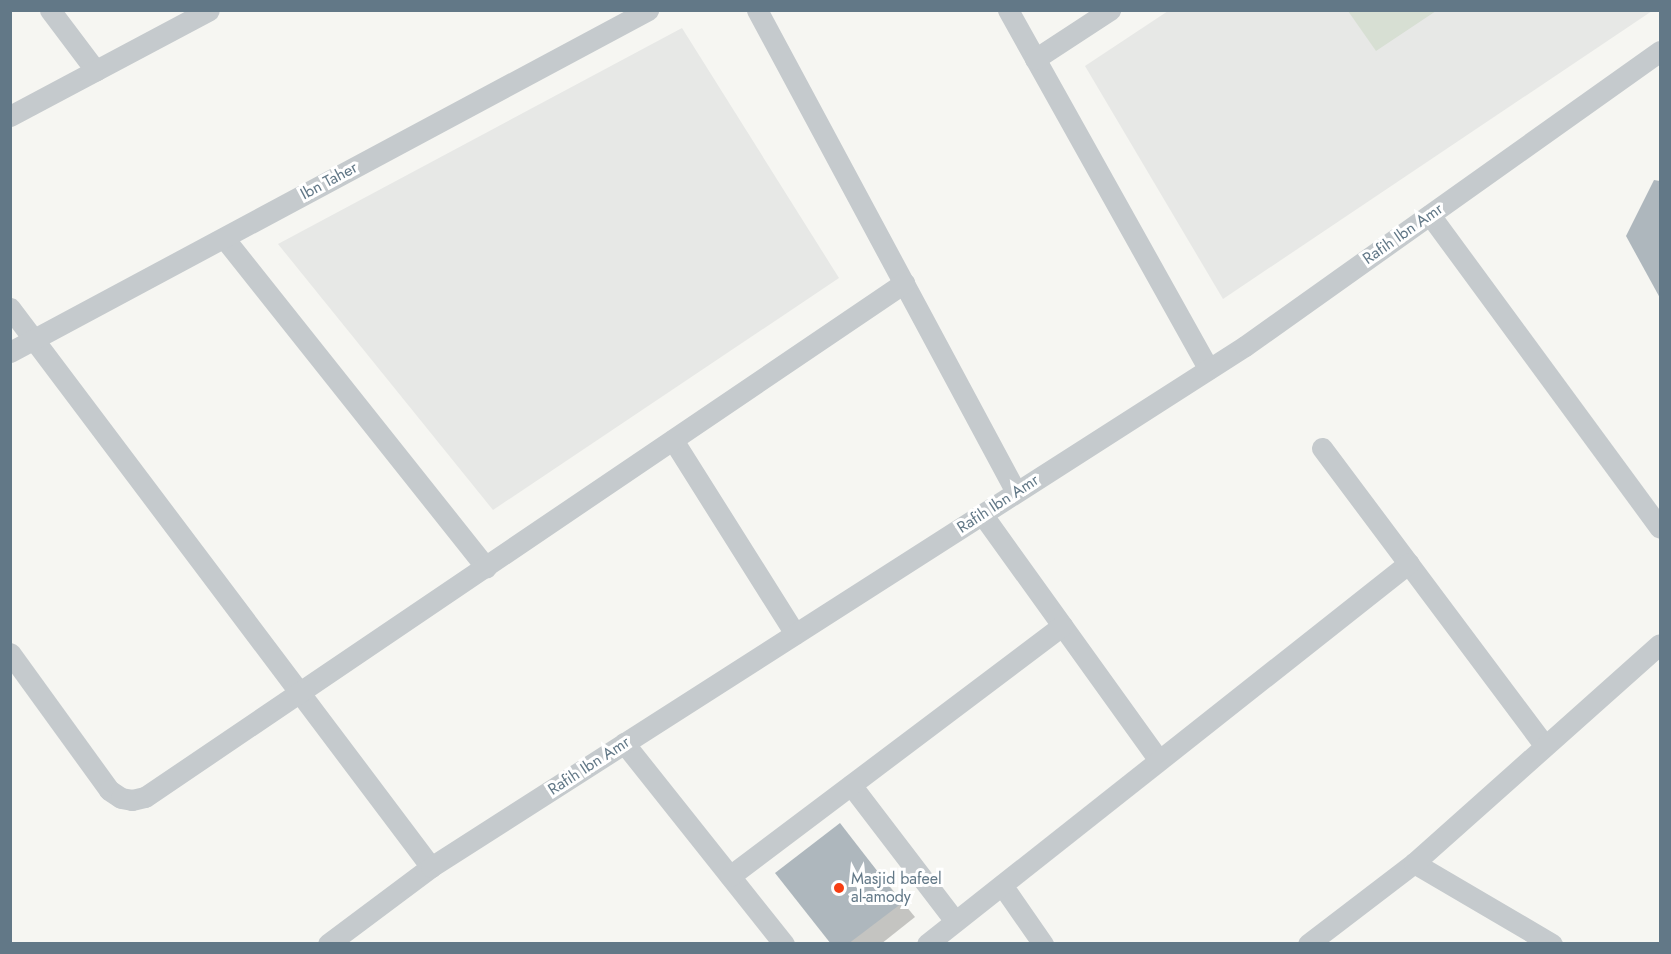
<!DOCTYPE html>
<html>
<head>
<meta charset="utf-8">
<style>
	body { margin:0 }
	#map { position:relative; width:1671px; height:954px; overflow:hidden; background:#f6f6f2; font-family:Jost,sans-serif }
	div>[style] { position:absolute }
	.built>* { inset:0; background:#e7e8e6 }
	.green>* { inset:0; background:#d7dfd3 }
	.shadow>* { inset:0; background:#0003 }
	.building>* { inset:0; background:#aeb7bd }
	.street>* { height:21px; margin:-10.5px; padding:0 10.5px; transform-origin:10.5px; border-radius:10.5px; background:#c5cacd }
	.dots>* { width:16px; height:16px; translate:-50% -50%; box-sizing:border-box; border:3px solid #fff; border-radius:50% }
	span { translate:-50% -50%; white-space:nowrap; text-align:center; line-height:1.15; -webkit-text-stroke:6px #fff; paint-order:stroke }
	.street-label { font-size:16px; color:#627887 }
	.poi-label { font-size:16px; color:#627887 }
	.left { translate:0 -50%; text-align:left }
	.frame { position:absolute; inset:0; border:12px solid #627887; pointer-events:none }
</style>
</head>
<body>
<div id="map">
	<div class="built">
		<div style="clip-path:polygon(1168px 11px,1652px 11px,1223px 299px,1085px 66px)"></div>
		<div style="clip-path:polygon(682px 28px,839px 278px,493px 510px,278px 244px)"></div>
	</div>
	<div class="green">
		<div style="clip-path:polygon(1348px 11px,1436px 11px,1376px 51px)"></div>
	</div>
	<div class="shadow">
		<div style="clip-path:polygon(1655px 182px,1660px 183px,1660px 295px,1628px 236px)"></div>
		<div style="clip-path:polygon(839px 825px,915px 917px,881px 944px,833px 944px)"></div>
	</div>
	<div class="building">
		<div style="clip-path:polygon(1654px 180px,1660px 181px,1660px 298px,1626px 236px)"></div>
		<div style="clip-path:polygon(840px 823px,902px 903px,848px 944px,831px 944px,775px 873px)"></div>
	</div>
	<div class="street">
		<div style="left:50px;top:10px;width:76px;rotate:53deg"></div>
		<div style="left:757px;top:10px;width:547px;rotate:61.75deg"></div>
		<div style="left:1008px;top:10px;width:411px;rotate:60.8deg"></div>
		<div style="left:1035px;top:59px;width:90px;rotate:-33.2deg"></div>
		<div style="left:10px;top:116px;width:225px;rotate:-28deg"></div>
		<div style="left:1430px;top:215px;width:388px;rotate:53.7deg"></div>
		<div style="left:224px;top:238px;width:421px;rotate:51.5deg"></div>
		<div style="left:10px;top:308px;width:700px;rotate:53.02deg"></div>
		<div style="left:10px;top:352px;width:724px;rotate:-28.19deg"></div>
		<div style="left:673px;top:440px;width:229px;rotate:57.8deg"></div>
		<div style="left:1322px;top:448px;width:372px;rotate:53.2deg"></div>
		<div style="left:982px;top:514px;width:303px;rotate:54.3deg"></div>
		<div style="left:10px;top:653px;width:169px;rotate:54.1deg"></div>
		<div style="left:109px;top:790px;width:14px;rotate:34deg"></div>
		<div style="left:121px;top:798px;width:11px;rotate:10deg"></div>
		<div style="left:132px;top:800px;width:13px;rotate:-13deg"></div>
		<div style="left:145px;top:797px;width:917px;rotate:-34.11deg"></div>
		<div style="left:624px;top:743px;width:257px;rotate:51.5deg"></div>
		<div style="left:851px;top:785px;width:171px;rotate:52.6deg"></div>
		<div style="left:1414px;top:863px;width:160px;rotate:30.4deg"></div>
		<div style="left:730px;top:876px;width:416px;rotate:-37deg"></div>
		<div style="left:1002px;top:885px;width:72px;rotate:55.2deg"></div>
		<div style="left:328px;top:944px;width:129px;rotate:-36.8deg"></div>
		<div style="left:431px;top:867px;width:966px;rotate:-32.62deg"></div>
		<div style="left:1245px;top:346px;width:509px;rotate:-35.41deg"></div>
		<div style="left:927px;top:944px;width:614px;rotate:-38.32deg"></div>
		<div style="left:1308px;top:944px;width:133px;rotate:-37.4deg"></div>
		<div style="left:1414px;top:863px;width:329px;rotate:-41.7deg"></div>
	</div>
	<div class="dots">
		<div style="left:839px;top:888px;background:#f63e13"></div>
	</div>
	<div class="street-label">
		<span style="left:329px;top:181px;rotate:-28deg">Ibn Taher</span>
		<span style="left:1403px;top:234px;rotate:-35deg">Rafih Ibn Amr</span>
		<span style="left:998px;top:504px;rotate:-33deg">Rafih Ibn Amr</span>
		<span style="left:589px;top:766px;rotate:-33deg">Rafih Ibn Amr</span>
	</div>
	<div class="poi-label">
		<span class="left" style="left:851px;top:888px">Masjid bafeel<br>al-amody</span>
	</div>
	<div class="frame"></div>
</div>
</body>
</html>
